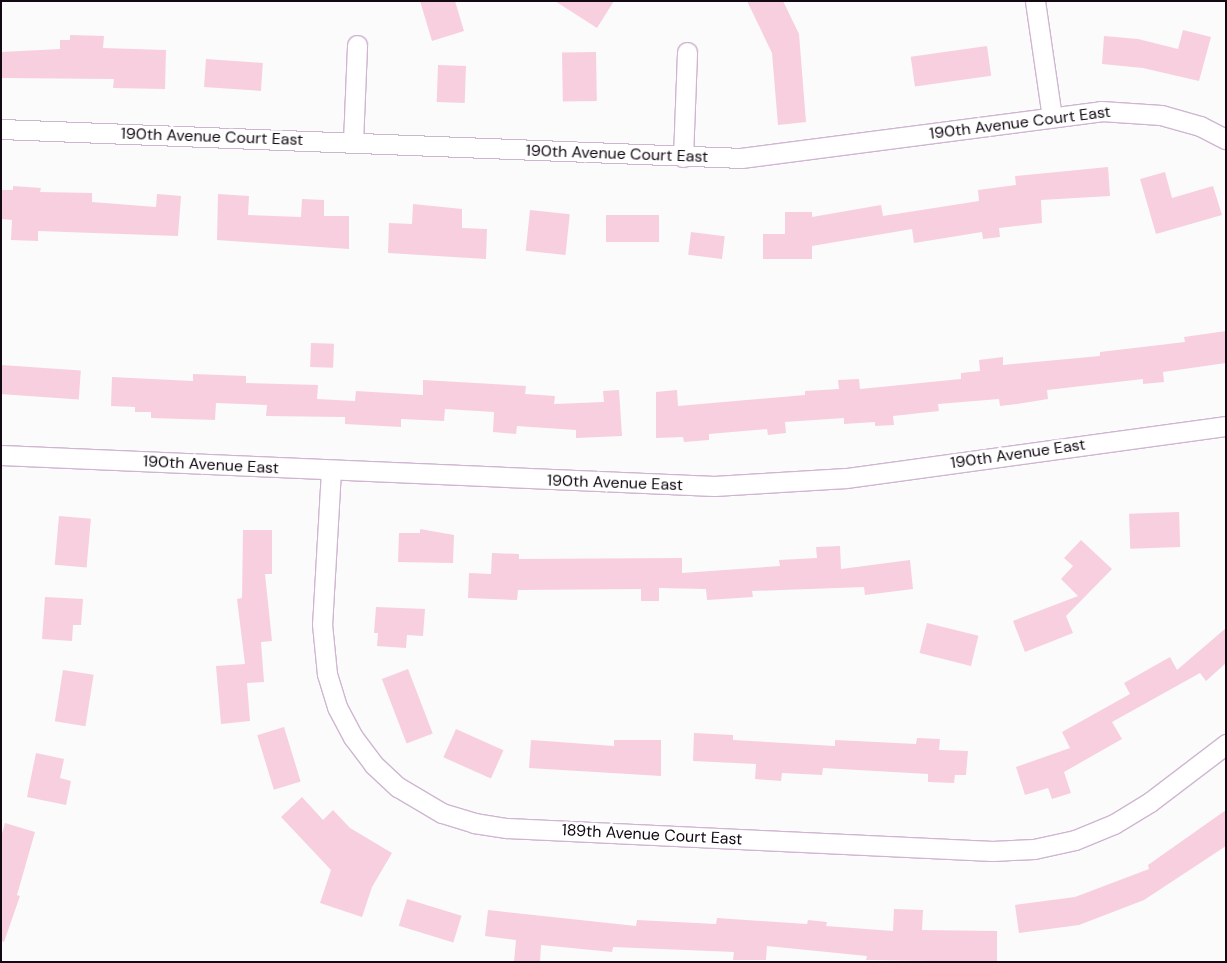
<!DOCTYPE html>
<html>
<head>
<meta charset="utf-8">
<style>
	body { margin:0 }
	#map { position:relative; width:1227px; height:963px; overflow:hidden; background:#fbfbfb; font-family:"DM Sans",sans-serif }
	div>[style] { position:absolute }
	.building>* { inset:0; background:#f8cfde; transform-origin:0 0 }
	.roads { filter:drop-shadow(1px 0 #d0b5d2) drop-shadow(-1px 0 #d0b5d2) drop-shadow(0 1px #d0b5d2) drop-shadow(0 -1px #d0b5d2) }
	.minor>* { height:19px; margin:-9.5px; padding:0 9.5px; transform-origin:9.5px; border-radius:9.5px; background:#fff }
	span { translate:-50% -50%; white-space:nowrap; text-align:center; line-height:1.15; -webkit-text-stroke:5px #fff; paint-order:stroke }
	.street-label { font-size:16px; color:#120913 }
	.frame { position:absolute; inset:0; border:2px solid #120913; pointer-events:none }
</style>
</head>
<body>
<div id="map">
	<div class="building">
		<div style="clip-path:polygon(420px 1px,455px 1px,464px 31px,432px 41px)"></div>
		<div style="clip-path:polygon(555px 1px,614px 1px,597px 28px)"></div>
		<div style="clip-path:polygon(747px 1px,783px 1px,799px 34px,806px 122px,778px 125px,772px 53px)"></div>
		<div style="clip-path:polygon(1183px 30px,1211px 37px,1199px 81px,1143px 68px,1102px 64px,1104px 36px,1138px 39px,1178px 49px)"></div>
		<div style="clip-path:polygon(70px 35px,104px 36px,103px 48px,166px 50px,165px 89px,113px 88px,114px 79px,1px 78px,1px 52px,60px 49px,60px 40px,70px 40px)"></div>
		<div style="left:987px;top:46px;width:30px;height:77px;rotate:82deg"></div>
		<div style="left:596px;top:52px;width:49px;height:34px;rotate:89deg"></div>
		<div style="left:206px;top:59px;width:57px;height:28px;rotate:4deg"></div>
		<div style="left:438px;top:65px;width:28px;height:37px;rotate:2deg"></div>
		<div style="clip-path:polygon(1108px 167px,1110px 196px,1041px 200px,1042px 223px,999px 228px,1000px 237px,983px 239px,982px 232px,914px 243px,912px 229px,812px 246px,812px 259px,763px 259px,763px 234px,785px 234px,785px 212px,812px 212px,812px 217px,881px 205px,883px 216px,979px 201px,978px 190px,1016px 185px,1015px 176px)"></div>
		<div style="clip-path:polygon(1165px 172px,1172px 198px,1213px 186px,1222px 215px,1156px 234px,1140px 179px)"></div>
		<div style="clip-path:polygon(13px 186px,41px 188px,40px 192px,92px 193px,92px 202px,156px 207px,157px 194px,181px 196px,178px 236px,38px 231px,38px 241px,11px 240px,12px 220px,1px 219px,1px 190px,13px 190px)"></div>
		<div style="clip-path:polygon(218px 194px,249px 196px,248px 215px,301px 217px,302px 199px,324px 200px,324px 216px,349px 216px,349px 249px,217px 240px)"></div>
		<div style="clip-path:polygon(413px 204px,462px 209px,462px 228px,487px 229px,486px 259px,388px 253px,389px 223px,412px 224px)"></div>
		<div style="left:530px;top:210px;width:40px;height:41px;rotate:6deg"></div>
		<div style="left:606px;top:215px;width:53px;height:27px"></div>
		<div style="left:691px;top:232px;width:34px;height:23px;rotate:7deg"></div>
		<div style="clip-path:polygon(1226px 331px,1226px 363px,1163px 372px,1164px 382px,1143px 384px,1143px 379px,1047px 390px,1048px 399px,1017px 404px,1000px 406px,999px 399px,938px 404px,939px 411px,893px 416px,894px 425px,875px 426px,875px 422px,844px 424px,844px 418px,785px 422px,786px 433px,768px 435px,767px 429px,709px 434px,709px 440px,684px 442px,683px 437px,656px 438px,656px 392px,677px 390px,678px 406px,805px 395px,805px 391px,839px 389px,838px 380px,859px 379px,860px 389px,961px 379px,961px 373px,980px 371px,979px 360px,1003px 357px,1003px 365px,1100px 356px,1100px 352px,1185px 342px,1184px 337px)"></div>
		<div style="left:311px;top:343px;width:23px;height:24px;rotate:2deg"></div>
		<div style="left:1px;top:365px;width:80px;height:29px;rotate:4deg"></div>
		<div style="clip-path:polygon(193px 374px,246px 376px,246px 383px,318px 385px,317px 399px,355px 401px,356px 391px,423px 395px,423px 380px,526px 386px,525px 394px,555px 396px,554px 404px,604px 402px,603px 391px,619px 390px,622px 436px,576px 438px,576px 430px,517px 426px,516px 434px,493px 432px,494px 412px,445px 409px,444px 421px,401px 419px,401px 427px,345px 424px,345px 417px,266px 416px,267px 405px,216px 403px,215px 420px,151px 418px,151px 412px,135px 412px,135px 407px,111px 406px,112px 377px,193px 381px)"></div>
		<div style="left:1179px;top:512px;width:35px;height:50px;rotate:88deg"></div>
		<div style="left:59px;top:516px;width:32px;height:49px;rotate:5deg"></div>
		<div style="clip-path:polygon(420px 529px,454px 535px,453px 563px,398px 562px,399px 533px,420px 533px)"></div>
		<div style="clip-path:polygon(243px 530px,272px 530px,272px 574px,265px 574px,272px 641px,261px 642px,264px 682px,247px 683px,250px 721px,221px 724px,216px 666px,245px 664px,237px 599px,242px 598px)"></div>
		<div style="clip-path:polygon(1081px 540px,1112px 569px,1066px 616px,1073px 633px,1025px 652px,1013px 621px,1078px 596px,1061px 579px,1073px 566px,1064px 558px)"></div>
		<div style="clip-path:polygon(840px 546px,841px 569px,910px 560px,913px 589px,865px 595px,864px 587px,752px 591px,753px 597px,707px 600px,706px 589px,659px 588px,659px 601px,641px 601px,641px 589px,518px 590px,517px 600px,468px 598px,469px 573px,491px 574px,492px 553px,519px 554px,519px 559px,682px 558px,682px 573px,780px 566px,779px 560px,817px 558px,816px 547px)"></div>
		<div style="clip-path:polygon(45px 597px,83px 599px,81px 625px,73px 625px,72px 641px,42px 639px)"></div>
		<div style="clip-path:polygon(376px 607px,425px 609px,423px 636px,407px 635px,406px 648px,377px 646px,378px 633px,374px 633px)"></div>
		<div style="left:927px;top:623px;width:53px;height:31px;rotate:14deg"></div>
		<div style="clip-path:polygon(1226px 628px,1226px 663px,1206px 681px,1200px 673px,1112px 722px,1122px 739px,1064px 772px,1071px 793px,1052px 799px,1048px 788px,1025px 795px,1016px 767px,1070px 748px,1062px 732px,1130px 694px,1124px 683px,1170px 657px,1177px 670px)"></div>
		<div style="left:408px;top:669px;width:69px;height:28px;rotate:69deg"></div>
		<div style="left:63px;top:670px;width:31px;height:52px;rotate:9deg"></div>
		<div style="left:284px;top:727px;width:57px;height:28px;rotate:73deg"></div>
		<div style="left:456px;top:729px;width:52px;height:31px;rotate:24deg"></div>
		<div style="clip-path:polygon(694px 733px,733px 735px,733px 740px,835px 746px,835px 740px,916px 744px,917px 738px,940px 739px,939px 750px,968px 751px,966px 775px,955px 775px,954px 783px,928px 782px,928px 774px,823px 768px,822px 775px,782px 773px,781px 781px,755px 779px,756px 764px,693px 761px)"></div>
		<div style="clip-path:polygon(531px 740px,614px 746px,614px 740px,661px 740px,661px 776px,529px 768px)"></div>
		<div style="clip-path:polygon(36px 753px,64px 759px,60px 778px,71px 781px,66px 805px,27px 797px)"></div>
		<div style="clip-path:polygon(302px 797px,323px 820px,333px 810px,350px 828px,392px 853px,372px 887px,362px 917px,320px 903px,331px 870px,281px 817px)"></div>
		<div style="clip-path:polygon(1226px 810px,1226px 846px,1144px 900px,1079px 925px,1019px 933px,1015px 905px,1075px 897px,1149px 869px,1148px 865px)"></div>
		<div style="clip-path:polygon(5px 823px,35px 832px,17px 895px,20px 896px,4px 942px,1px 941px,1px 837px)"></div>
		<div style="left:407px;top:899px;width:57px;height:28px;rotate:17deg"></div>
		<div style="clip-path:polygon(894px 909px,923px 910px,922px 930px,997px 931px,997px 962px,866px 960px,867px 956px,767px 946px,766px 960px,733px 960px,734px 952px,613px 947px,612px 952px,541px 945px,540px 962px,514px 962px,516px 940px,485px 936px,488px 910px,636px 926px,637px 920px,716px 924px,717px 918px,807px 924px,808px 920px,827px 922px,826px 926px,893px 931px)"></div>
	</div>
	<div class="roads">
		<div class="minor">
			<div style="left:1035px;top:1px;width:117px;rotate:81.7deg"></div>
			<div style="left:1px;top:129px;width:741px;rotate:2.24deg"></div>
			<div style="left:741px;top:158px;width:363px;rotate:-7.4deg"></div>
			<div style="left:1101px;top:111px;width:60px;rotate:3.8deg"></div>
			<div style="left:1161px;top:115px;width:41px;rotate:15.8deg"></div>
			<div style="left:1200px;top:126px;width:29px;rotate:27deg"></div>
			<div style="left:353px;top:142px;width:97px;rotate:-87.6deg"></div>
			<div style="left:683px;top:157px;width:105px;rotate:-87.8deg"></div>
			<div style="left:1px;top:455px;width:714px;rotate:2.49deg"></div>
			<div style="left:714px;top:486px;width:132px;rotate:-3.5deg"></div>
			<div style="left:846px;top:478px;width:384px;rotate:-7.8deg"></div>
			<div style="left:331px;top:470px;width:154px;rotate:93.3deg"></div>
			<div style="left:322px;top:624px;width:50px;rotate:84.3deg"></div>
			<div style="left:327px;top:674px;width:34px;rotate:73deg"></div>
			<div style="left:337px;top:707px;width:34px;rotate:62deg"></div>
			<div style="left:353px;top:737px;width:34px;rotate:53deg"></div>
			<div style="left:373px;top:764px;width:34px;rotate:43deg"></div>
			<div style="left:398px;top:787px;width:51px;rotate:30.6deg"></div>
			<div style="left:442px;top:813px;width:34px;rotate:17deg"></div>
			<div style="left:474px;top:823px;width:33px;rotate:9deg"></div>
			<div style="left:507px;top:828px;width:486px;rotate:2.7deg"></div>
			<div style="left:992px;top:851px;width:42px;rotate:-2.7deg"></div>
			<div style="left:1034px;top:849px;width:42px;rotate:-12.4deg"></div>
			<div style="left:1075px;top:840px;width:42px;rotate:-22.3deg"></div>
			<div style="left:1114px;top:824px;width:42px;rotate:-31.4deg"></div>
			<div style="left:1150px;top:802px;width:96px;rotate:-37.3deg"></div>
		</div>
	</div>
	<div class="street-label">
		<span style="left:1020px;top:123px;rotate:-7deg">190th Avenue Court East</span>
		<span style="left:212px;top:137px;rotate:2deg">190th Avenue Court East</span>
		<span style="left:617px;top:154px;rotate:2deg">190th Avenue Court East</span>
		<span style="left:1018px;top:454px;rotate:-8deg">190th Avenue East</span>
		<span style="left:211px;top:465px;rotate:3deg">190th Avenue East</span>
		<span style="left:615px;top:483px;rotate:2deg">190th Avenue East</span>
		<span style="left:652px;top:835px;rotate:3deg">189th Avenue Court East</span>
	</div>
	<div class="frame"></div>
</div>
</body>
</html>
